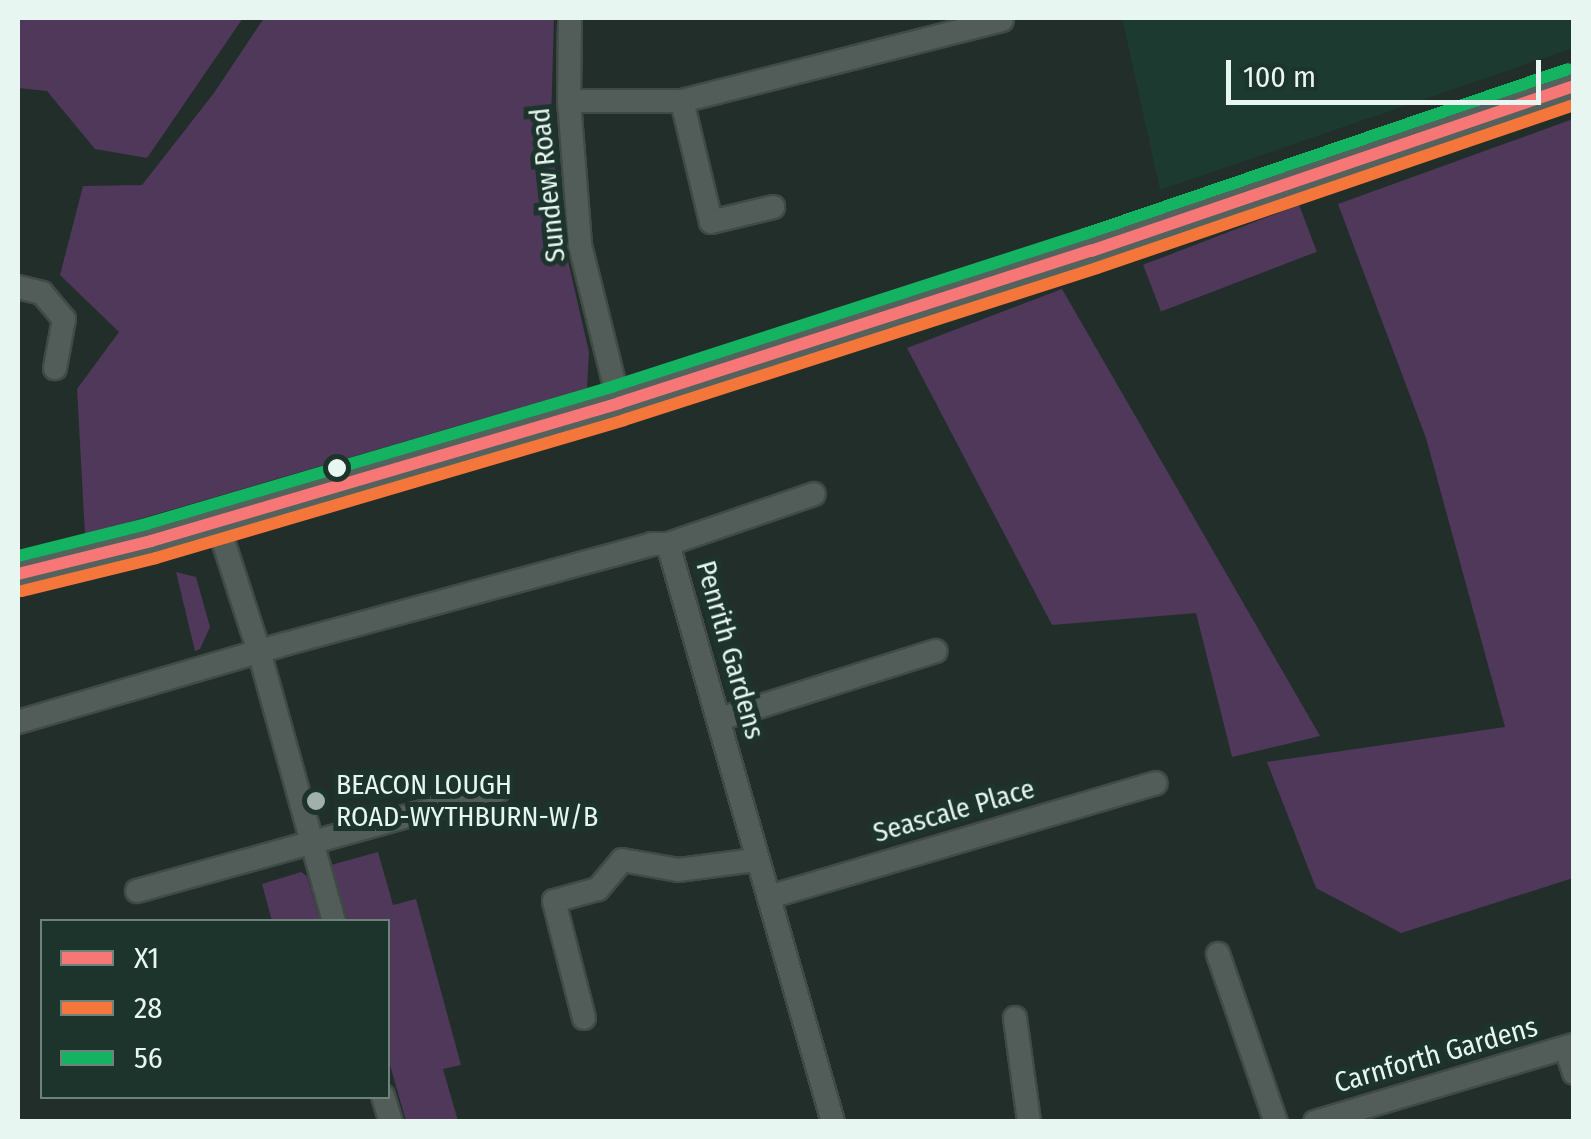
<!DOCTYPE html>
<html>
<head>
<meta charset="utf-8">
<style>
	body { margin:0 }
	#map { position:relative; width:1591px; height:1139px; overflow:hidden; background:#222e2a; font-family:"Fira Sans Condensed",sans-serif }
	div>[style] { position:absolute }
	.built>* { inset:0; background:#1c3a30 }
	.green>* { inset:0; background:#4f385a; transform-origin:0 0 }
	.roads { filter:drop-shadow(2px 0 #404b46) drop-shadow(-2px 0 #404b46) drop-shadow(0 2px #404b46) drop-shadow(0 -2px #404b46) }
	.minor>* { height:22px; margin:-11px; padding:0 11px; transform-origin:11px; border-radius:11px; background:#525c58 }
	.major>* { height:30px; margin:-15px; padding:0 15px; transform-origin:15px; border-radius:15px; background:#53625d }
	.bus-1>* { height:12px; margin:-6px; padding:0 6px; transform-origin:6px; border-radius:6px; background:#f77676 }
	.bus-2>* { height:12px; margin:-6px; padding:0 6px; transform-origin:6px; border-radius:6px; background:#f5763a }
	.bus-3>* { height:12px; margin:-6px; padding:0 6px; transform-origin:6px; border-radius:6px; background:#13b361 }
	.dots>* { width:28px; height:28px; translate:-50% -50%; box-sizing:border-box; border:5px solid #1c342c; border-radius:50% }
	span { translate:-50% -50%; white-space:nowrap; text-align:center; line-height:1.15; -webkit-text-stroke:10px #1c342c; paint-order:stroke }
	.street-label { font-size:28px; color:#e7f6f0 }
	.poi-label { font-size:28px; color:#e7f6f0 }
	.left { translate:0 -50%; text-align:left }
	.frame { position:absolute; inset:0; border:20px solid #e7f6f0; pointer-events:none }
	.legend { position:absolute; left:40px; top:919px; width:350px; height:180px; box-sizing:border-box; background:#1c342c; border:2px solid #6d827a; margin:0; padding:12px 18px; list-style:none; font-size:30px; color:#e7f6f0 }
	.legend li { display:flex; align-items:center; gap:20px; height:50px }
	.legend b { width:50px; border:2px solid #6d827a }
	.scale { position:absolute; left:1226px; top:60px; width:315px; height:45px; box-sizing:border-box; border:5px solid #e7f6f0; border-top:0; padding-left:12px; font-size:30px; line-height:35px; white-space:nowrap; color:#e7f6f0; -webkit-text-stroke:8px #1c342c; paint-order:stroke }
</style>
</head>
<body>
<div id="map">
	<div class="built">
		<div style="clip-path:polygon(1122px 18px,1573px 18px,1573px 48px,1160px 190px)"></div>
	</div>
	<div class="green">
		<div style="clip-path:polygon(18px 18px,243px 18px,147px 158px,95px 149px,47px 91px,18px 88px)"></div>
		<div style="clip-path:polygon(264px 18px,554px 18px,551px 122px,560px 226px,589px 352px,587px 388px,85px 535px,77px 389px,119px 332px,60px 275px,83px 186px,142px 185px,214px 93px)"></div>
		<div style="clip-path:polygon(1573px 119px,1573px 878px,1401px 933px,1316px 888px,1267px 762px,1505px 727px,1426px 438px,1338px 204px)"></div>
		<div style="left:1299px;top:205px;width:50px;height:167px;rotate:69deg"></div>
		<div style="clip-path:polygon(1062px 289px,1320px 736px,1232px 757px,1196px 613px,1052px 625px,907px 348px)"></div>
		<div style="clip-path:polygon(176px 572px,196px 577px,210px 627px,200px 649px,195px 651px)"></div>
		<div style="clip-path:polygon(378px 852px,393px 905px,416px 899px,461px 1065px,443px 1069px,458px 1121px,406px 1121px,388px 1058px,388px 922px,348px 921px,331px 865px)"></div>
		<div style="clip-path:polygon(301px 872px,307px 876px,320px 921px,272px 921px,262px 884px)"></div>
	</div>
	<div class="roads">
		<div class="minor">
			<div style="left:570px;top:18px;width:83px;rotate:90.7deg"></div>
			<div style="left:569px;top:101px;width:144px;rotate:85.6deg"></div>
			<div style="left:580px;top:245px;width:163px;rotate:76.1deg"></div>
			<div style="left:569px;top:101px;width:113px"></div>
			<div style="left:682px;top:101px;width:330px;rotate:-14.2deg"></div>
			<div style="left:682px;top:101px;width:124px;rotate:76.5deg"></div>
			<div style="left:711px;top:222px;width:64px;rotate:-13.6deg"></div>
			<div style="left:18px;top:287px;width:25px;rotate:14deg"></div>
			<div style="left:42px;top:293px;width:34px;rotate:50deg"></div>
			<div style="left:64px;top:319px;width:50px;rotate:100.4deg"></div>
			<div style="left:217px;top:522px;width:136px;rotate:72deg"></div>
			<div style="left:259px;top:651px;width:281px;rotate:74.5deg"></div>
			<div style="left:668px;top:544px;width:154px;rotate:-18.9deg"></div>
			<div style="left:720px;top:719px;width:226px;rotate:-17.5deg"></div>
			<div style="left:18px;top:722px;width:278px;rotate:-16.3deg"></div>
			<div style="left:285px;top:644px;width:380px;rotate:-15.2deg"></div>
			<div style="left:652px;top:544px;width:16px"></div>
			<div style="left:668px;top:544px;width:601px;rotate:74.07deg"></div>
			<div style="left:137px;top:891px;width:375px;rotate:-15.5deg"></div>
			<div style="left:769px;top:897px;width:403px;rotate:-16.4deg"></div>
			<div style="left:1218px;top:954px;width:178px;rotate:71deg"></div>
			<div style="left:584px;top:1018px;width:121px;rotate:-104.4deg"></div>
			<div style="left:554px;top:901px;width:46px;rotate:-15.3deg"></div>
			<div style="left:598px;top:889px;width:38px;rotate:-50deg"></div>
			<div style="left:622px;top:860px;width:58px;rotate:10deg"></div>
			<div style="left:679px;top:870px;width:77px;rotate:-7.5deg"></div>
			<div style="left:1015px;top:1018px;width:105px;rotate:82.3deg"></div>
			<div style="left:1566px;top:1048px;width:26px;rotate:72deg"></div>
			<div style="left:383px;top:1096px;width:27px;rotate:73deg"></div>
			<div style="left:1315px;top:1122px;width:270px;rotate:-16.6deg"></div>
		</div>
		<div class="major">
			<div style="left:18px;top:574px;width:137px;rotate:-13.9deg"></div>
			<div style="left:151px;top:541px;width:488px;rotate:-16.4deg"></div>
			<div style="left:619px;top:403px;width:496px;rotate:-17.9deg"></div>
			<div style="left:1091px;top:251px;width:510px;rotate:-18.86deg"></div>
		</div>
	</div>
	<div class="bus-1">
		<div style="left:18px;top:574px;width:137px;rotate:-13.9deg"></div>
		<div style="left:151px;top:541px;width:488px;rotate:-16.4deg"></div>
		<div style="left:619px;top:403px;width:496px;rotate:-17.9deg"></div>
		<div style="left:1091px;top:251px;width:510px;rotate:-18.86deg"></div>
	</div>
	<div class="bus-2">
		<div style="left:22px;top:591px;width:138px;rotate:-13.8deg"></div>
		<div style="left:156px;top:558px;width:488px;rotate:-16.4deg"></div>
		<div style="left:624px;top:420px;width:497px;rotate:-17.8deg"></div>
		<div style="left:1097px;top:268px;width:504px;rotate:-18.87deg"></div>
	</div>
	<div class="bus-3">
		<div style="left:18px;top:556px;width:132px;rotate:-14deg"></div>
		<div style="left:146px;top:524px;width:488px;rotate:-16.4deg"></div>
		<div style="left:614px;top:386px;width:495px;rotate:-17.9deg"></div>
		<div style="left:1085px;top:234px;width:510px;rotate:-18.86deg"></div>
	</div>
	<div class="dots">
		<div style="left:337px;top:468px;background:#e7f6f0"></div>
		<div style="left:316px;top:801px;background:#a2b0ab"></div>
	</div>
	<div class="street-label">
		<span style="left:548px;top:185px;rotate:-96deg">Sundew Road</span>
		<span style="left:730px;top:650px;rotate:74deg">Penrith Gardens</span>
		<span style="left:954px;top:811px;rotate:-16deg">Seascale Place</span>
		<span style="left:1436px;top:1055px;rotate:-16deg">Carnforth Gardens</span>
	</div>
	<div class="poi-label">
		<span class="left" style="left:336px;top:801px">BEACON LOUGH<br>ROAD-WYTHBURN-W/B</span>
	</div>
	<div class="frame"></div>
	<ul class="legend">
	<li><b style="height:12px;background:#f77676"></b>X1</li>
	<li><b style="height:12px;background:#f5763a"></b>28</li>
	<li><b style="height:12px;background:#13b361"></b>56</li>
	</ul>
	<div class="scale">100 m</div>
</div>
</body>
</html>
